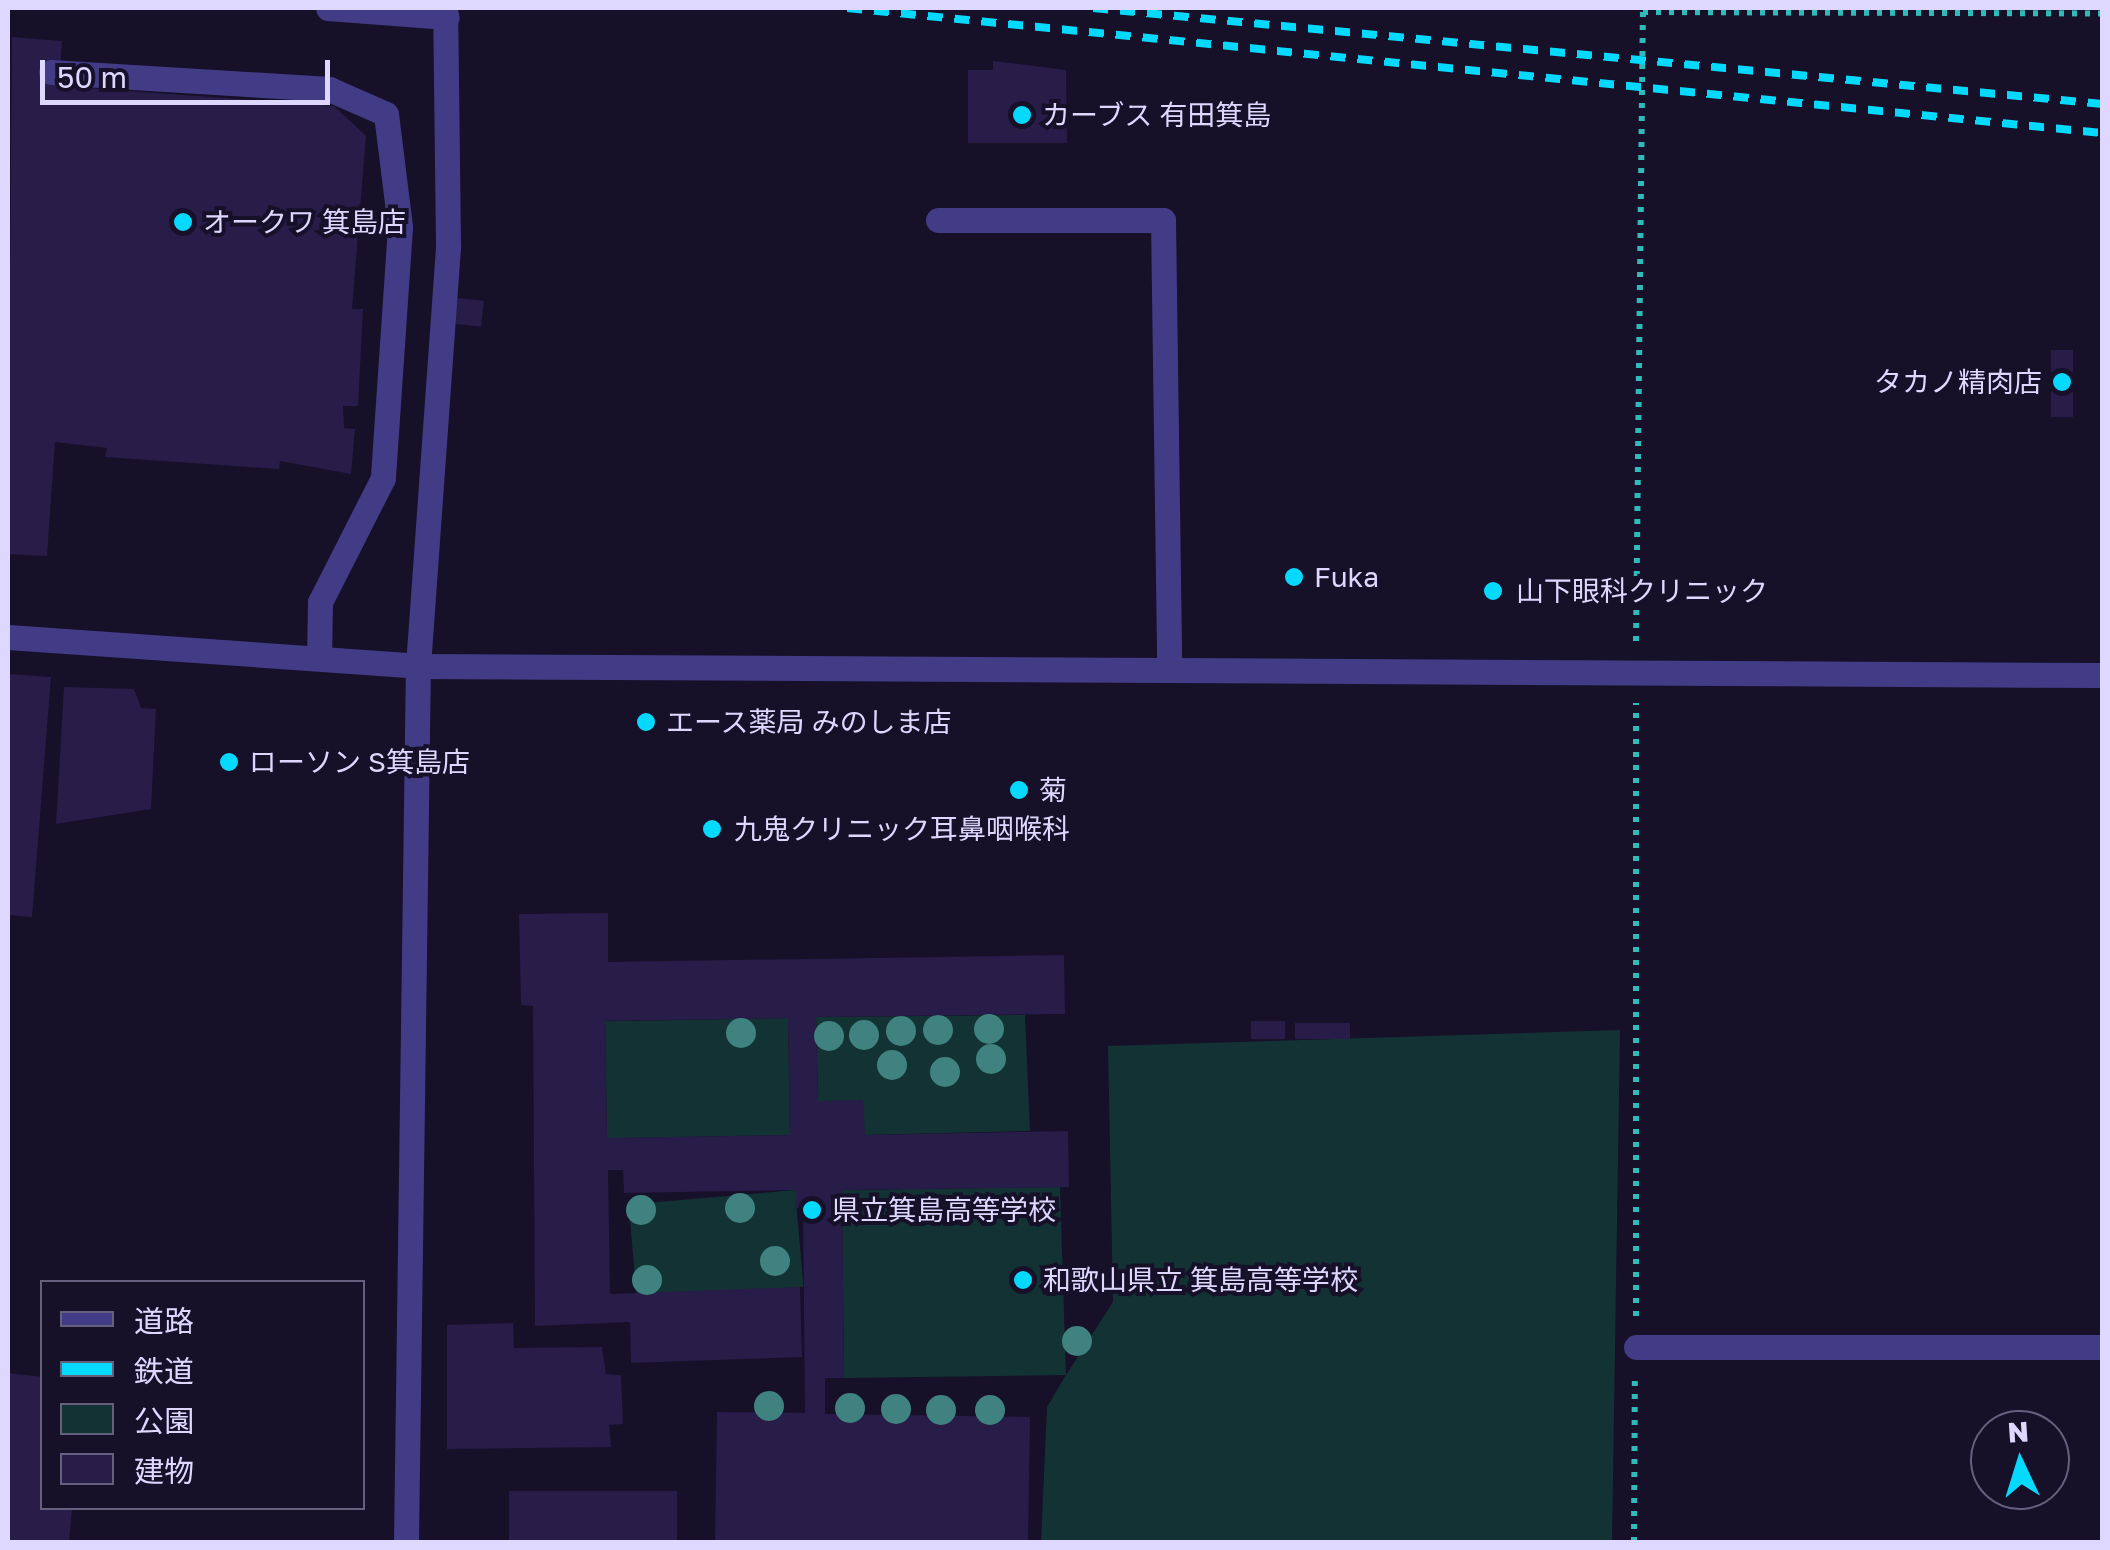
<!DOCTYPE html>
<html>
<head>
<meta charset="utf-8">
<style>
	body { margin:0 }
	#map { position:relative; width:2110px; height:1550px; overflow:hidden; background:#161029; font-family:"Golos Text","Noto Sans JP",sans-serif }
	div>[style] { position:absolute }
	.green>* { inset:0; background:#133233; transform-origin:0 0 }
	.building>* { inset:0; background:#281c49; transform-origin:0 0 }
	.path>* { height:6px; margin-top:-3px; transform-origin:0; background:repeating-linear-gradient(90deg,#30bab9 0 5px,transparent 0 13px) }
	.minor>* { height:25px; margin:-12.5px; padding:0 12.5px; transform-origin:12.5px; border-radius:12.5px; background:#423c87 }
	.rail>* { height:8px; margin-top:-4px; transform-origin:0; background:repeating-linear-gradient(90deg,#05d9fe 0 15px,transparent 0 27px) }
	.trees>* { width:30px; height:30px; margin:-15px; border-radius:50%; background:#408280 }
	.dots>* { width:28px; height:28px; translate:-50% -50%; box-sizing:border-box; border:5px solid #161029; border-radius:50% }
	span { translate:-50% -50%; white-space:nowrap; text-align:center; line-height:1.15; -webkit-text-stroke:8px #161029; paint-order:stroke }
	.poi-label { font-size:28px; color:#ded8ff }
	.left { translate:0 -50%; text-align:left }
	.right { translate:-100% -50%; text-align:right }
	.frame { position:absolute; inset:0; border:10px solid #ded8ff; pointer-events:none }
	.legend { position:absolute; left:40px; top:1280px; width:325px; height:230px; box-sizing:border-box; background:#161029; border:2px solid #66607f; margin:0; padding:12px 18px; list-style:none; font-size:30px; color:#ded8ff }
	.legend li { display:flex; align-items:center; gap:20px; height:50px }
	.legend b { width:50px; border:2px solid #66607f }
	.north { position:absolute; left:1970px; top:1410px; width:100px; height:100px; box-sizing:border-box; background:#161029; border:2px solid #66607f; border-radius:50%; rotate:356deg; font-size:28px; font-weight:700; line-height:40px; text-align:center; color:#ded8ff }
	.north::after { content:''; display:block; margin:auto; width:35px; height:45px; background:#05d9fe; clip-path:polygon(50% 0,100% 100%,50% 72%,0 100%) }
	.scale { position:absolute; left:40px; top:60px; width:290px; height:45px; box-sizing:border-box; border:5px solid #ded8ff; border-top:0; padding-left:12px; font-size:30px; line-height:35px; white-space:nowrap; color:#ded8ff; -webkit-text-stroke:8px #161029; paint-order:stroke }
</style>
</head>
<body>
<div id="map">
	<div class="green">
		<div style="clip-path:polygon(1025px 1015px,1030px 1131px,865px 1135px,818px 1101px,816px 1017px)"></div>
		<div style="left:788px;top:1018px;width:117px;height:183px;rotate:89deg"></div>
		<div style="clip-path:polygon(1620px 1030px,1612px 1542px,1041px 1542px,1047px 1407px,1066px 1375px,844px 1378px,842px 1190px,1060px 1187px,1066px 1375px,1113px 1302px,1108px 1046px)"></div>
		<div style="left:795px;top:1190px;width:97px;height:167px;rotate:85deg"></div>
	</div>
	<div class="building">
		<div style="clip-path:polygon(12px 37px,62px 41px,59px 86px,334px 106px,366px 136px,352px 309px,363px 309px,358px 406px,343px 406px,344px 428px,355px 429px,351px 474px,280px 461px,279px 469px,105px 457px,107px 448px,55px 442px,47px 556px,8px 554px)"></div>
		<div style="clip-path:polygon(993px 61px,1066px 70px,1067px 143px,968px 143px,968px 70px,993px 70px)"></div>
		<div style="left:457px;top:298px;width:27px;height:26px;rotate:6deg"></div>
		<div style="left:2051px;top:350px;width:22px;height:67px"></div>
		<div style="clip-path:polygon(8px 674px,51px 677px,32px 917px,8px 915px)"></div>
		<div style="clip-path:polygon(64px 687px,134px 689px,141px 708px,156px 709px,151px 809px,56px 824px)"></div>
		<div style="clip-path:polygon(evenodd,608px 913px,608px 962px,1064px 955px,1065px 1014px,816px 1017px,818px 1101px,863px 1100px,865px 1135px,1068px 1131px,1069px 1187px,842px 1190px,844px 1378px,825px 1378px,825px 1414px,1030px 1417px,1028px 1542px,715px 1542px,717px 1412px,805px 1413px,803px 1209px,795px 1208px,795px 1190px,624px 1193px,623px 1170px,608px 1170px,610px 1294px,800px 1287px,802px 1357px,631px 1363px,630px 1322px,535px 1326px,533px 1006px,521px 1005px,519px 914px,608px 913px,788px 1018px,790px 1135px,607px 1138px,605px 1021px,788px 1018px)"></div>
		<div style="left:1251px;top:1021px;width:34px;height:18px"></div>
		<div style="left:1295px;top:1023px;width:55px;height:16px"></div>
		<div style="clip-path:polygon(513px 1323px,514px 1348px,602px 1347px,606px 1374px,621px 1375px,623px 1424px,609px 1425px,611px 1447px,447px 1449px,447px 1325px)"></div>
		<div style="clip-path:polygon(8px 1373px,42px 1377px,42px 1508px,72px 1508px,69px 1542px,8px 1542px)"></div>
		<div style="left:509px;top:1491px;width:168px;height:51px"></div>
	</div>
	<div class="path">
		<div style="left:1643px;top:12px;width:459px;rotate:0.2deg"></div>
		<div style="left:1636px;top:641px;width:633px;rotate:-89.37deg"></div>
		<div style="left:1636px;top:1316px;width:613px;rotate:-90deg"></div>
		<div style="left:1634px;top:1542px;width:164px;rotate:-89.7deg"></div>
	</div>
	<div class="minor">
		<div style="left:328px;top:8px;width:119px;rotate:4.3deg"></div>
		<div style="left:51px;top:72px;width:279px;rotate:3.5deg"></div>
		<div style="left:329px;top:89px;width:62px;rotate:23.7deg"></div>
		<div style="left:386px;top:114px;width:114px;rotate:82.9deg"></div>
		<div style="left:400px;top:227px;width:252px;rotate:93.9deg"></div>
		<div style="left:383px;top:478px;width:139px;rotate:116.9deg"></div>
		<div style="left:320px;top:602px;width:56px;rotate:91deg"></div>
		<div style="left:938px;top:220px;width:225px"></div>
		<div style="left:1163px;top:220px;width:450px;rotate:89.2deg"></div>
		<div style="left:8px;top:637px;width:411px;rotate:4deg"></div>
		<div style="left:418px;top:666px;width:1684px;rotate:0.31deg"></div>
		<div style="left:1636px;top:1347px;width:466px"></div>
		<div style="left:406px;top:1542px;width:876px;rotate:-89.22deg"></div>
		<div style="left:418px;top:666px;width:423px;rotate:-85.9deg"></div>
		<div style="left:448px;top:244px;width:236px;rotate:-90.7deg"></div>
	</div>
	<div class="rail">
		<div style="left:847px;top:8px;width:1261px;rotate:5.69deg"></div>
		<div style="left:1093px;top:8px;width:1014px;rotate:5.43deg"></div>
	</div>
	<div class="trees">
		<div style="left:989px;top:1029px"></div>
		<div style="left:938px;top:1030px"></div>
		<div style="left:901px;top:1031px"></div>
		<div style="left:741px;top:1033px"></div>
		<div style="left:864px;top:1035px"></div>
		<div style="left:829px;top:1036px"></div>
		<div style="left:991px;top:1059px"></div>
		<div style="left:892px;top:1065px"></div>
		<div style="left:945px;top:1072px"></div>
		<div style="left:740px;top:1208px"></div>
		<div style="left:641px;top:1210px"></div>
		<div style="left:775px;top:1261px"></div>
		<div style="left:647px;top:1280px"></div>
		<div style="left:1077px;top:1341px"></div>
		<div style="left:769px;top:1406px"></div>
		<div style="left:850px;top:1408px"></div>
		<div style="left:896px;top:1409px"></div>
		<div style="left:941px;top:1410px"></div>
		<div style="left:990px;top:1410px"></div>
	</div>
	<div class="dots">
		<div style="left:1022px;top:115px;background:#05d9fe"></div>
		<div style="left:183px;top:222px;background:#05d9fe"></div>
		<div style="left:2062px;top:382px;background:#05d9fe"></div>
		<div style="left:1294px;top:577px;background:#05d9fe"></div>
		<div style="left:1493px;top:591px;background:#05d9fe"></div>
		<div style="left:646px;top:722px;background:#05d9fe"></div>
		<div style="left:229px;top:762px;background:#05d9fe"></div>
		<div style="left:1019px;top:790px;background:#05d9fe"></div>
		<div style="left:712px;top:829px;background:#05d9fe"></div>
		<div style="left:812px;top:1210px;background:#05d9fe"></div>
		<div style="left:1023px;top:1280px;background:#05d9fe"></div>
	</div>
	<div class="poi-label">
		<span class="left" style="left:1042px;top:115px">カーブス 有田箕島</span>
		<span class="left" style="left:203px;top:222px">オークワ 箕島店</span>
		<span class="right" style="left:2042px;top:382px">タカノ精肉店</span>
		<span class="left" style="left:1314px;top:577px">Fuka</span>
		<span class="left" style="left:1516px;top:591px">山下眼科クリニック</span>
		<span class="left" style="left:666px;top:722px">エース薬局 みのしま店</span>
		<span class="left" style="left:249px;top:762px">ローソン S箕島店</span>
		<span class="left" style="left:1039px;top:790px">菊</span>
		<span class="left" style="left:734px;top:829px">九鬼クリニック耳鼻咽喉科</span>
		<span class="left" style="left:832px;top:1210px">県立箕島高等学校</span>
		<span class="left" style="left:1043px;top:1280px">和歌山県立 箕島高等学校</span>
	</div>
	<div class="frame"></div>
	<ul class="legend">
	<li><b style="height:12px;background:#423c87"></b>道路</li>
	<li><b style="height:12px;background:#05d9fe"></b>鉄道</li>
	<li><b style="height:28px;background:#133233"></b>公園</li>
	<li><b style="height:28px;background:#281c49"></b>建物</li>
	</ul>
	<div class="north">N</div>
	<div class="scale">50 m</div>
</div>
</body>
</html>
